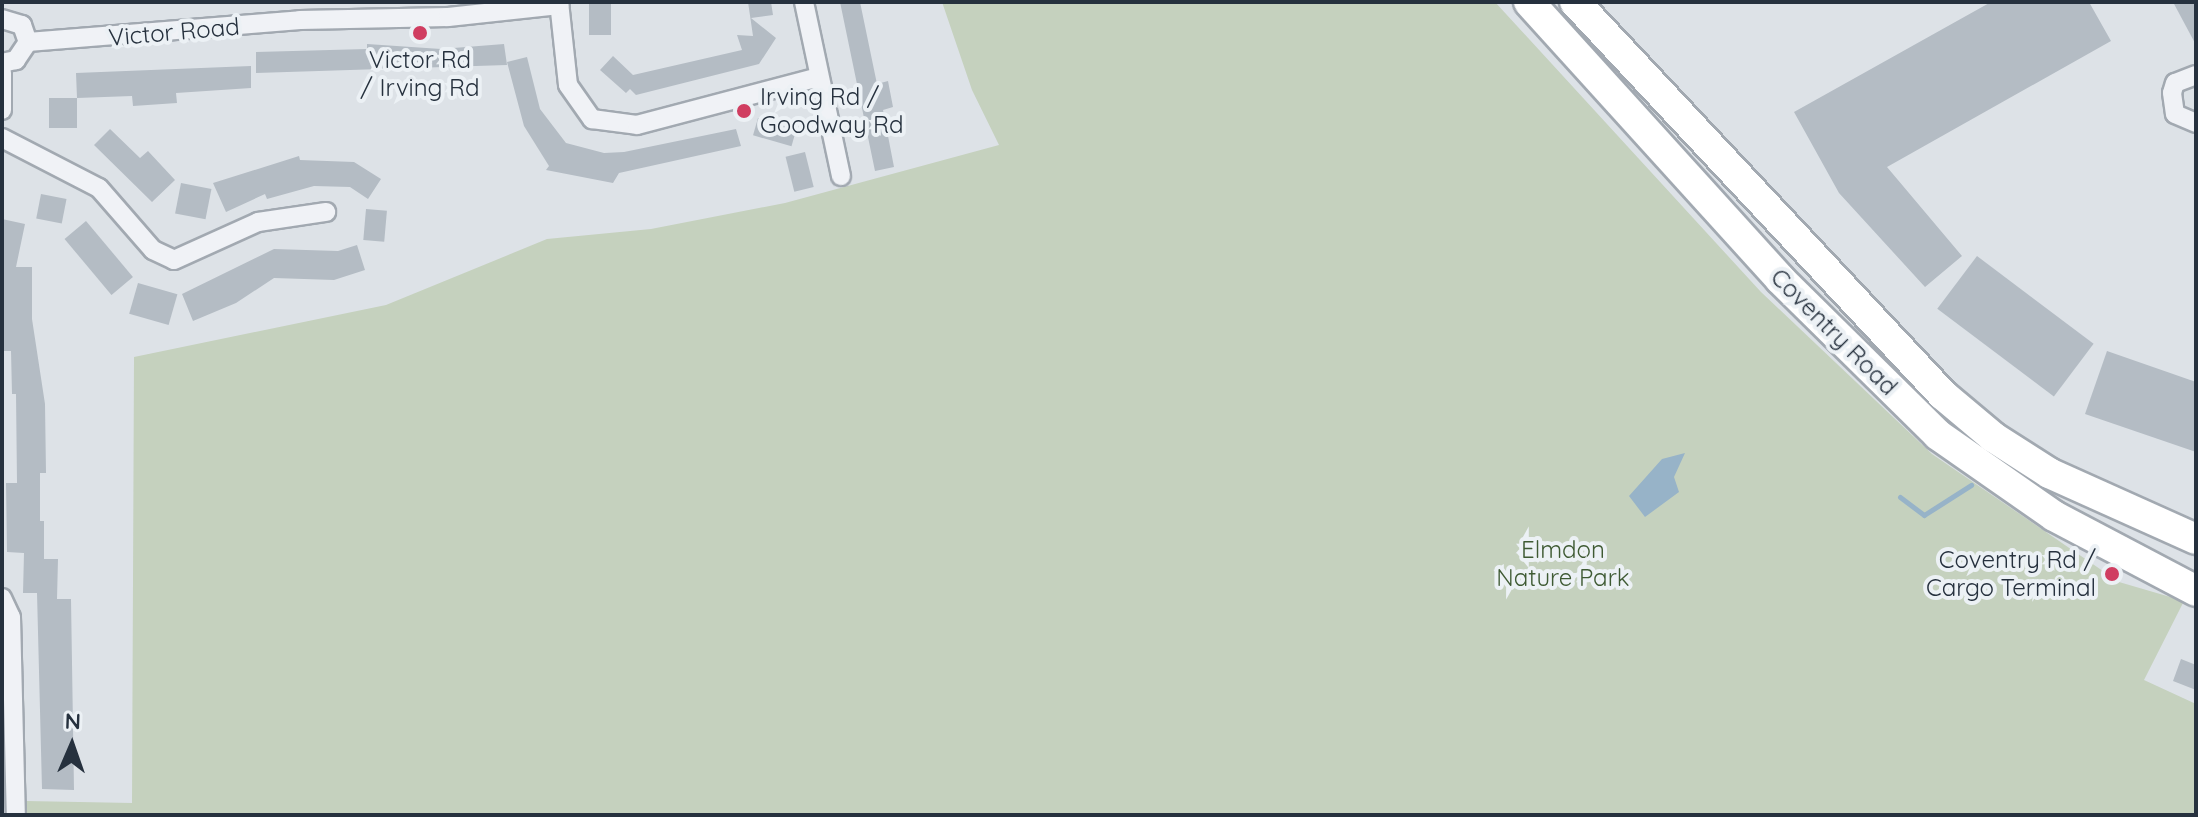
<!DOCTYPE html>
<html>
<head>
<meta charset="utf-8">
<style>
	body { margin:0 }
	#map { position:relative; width:2198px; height:817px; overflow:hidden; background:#dde2e7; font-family:Quicksand,sans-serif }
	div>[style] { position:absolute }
	.green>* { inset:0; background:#c5d1be }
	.water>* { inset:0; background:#97b3c8 }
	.stream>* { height:5px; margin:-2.5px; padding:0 2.5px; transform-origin:2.5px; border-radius:2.5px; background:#97b3c8 }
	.building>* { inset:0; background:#b4bcc4; transform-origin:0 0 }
	.roads { filter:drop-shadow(2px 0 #a2a9b1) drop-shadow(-2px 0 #a2a9b1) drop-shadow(0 2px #a2a9b1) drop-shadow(0 -2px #a2a9b1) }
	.minor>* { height:18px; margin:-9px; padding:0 9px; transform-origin:9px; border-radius:9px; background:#f0f2f6 }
	.trunk>* { height:30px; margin:-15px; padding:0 15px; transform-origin:15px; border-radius:15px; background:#fff }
	.dots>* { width:22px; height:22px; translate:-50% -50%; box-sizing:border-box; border:4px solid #ecf1f5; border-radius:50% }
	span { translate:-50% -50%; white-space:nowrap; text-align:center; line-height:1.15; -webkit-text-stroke:8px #ecf1f5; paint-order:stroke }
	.street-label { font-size:24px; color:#26313e }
	.poi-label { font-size:24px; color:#26313e }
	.left { translate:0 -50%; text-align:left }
	.right { translate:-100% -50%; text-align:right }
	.park-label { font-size:24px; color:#3e5a33 }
	.frame { position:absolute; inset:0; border:4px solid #26313e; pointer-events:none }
	.north { position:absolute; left:32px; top:705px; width:80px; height:80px; -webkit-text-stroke:6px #ecf1f5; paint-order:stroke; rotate:2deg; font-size:22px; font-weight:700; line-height:32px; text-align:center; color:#26313e }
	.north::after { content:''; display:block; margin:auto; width:28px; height:36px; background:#26313e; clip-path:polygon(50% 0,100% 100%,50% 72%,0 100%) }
</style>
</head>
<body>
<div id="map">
	<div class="green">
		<div style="clip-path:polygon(942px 2px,1495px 2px,1761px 292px,1932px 454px,2119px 582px,2184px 601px,2144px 680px,2196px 704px,2196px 815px,26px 815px,26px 801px,132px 803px,134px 357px,386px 305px,547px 239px,651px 229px,785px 203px,999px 145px,972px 90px)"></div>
	</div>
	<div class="water">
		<div style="clip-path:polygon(1685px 453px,1674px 477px,1679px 492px,1645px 517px,1629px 496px,1662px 459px)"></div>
	</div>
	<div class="stream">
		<div style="left:1900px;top:497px;width:30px;rotate:37deg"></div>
		<div style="left:1924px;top:515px;width:56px;rotate:-32.6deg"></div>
	</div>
	<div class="building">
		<div style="left:589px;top:2px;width:22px;height:33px"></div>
		<div style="clip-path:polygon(748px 2px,771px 2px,773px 15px,751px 18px,776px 38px,759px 64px,636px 95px,630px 89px,626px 93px,600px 70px,613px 56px,633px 75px,742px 50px,737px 35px,753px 36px)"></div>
		<div style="clip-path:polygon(840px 2px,860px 2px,877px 84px,888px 81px,893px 107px,883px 110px,894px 167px,875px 171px)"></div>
		<div style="clip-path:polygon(1991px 2px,2089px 2px,2111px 41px,1887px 167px,1962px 256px,1925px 287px,1839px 193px,1794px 112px)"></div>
		<div style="clip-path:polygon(2173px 2px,2196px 2px,2196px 45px)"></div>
		<div style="clip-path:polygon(367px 44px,441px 49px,504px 44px,507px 65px,256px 73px,256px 52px,367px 49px)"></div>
		<div style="clip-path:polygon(527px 57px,540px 109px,566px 143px,604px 153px,624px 152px,736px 129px,741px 146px,619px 173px,613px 183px,546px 170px,549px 166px,524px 126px,507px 62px)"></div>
		<div style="clip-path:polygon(251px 66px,251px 88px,176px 93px,177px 103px,133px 106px,132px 96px,77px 98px,76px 73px)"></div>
		<div style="left:49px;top:98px;width:28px;height:30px"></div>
		<div style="left:758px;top:118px;width:40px;height:18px;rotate:16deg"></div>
		<div style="clip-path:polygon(110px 129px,140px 158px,148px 151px,175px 180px,152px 202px,94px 145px)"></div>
		<div style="left:805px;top:152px;width:36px;height:20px;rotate:76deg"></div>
		<div style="clip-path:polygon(299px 156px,300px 160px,354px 162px,381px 179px,368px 199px,350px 187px,314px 186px,267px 199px,265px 194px,226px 212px,213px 183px)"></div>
		<div style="left:181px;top:183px;width:31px;height:31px;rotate:11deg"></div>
		<div style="left:41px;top:194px;width:26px;height:25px;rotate:11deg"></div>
		<div style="left:366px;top:209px;width:21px;height:31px;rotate:5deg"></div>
		<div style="clip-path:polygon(2px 219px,25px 224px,16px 267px,32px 267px,32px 319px,45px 404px,46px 473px,40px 473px,40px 521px,44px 521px,44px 559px,58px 559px,57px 599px,71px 599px,74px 790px,42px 789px,37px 593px,23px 593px,24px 553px,7px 552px,6px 483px,17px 483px,16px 394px,12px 394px,11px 351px,2px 351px)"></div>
		<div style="left:86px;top:221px;width:73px;height:28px;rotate:50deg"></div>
		<div style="clip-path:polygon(357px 245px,365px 270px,334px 280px,274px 278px,236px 303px,193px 321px,182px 294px,274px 249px,338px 251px)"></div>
		<div style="left:1977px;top:256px;width:146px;height:66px;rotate:37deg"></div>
		<div style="left:138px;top:283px;width:41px;height:32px;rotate:16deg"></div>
		<div style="clip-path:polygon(2107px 351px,2196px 382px,2196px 452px,2085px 414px)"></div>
		<div style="clip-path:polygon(2181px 659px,2196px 665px,2196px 690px,2173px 681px)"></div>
	</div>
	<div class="roads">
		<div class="minor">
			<div style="left:559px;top:2px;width:83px;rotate:83.8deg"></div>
			<div style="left:568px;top:85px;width:42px;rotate:54.8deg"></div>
			<div style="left:592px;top:119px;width:45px;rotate:7.6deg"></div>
			<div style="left:637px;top:125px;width:188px;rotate:-14.8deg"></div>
			<div style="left:804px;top:2px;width:178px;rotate:78deg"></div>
			<div style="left:2px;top:19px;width:21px;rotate:17deg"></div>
			<div style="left:22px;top:25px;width:18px;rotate:71deg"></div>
			<div style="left:28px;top:42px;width:22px;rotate:124deg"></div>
			<div style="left:16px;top:60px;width:14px;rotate:168deg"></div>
			<div style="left:28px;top:42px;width:273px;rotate:-4.6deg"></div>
			<div style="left:300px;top:20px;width:148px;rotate:-1.2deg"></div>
			<div style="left:448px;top:17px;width:112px;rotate:-6.2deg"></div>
			<div style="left:2px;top:73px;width:37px;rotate:90deg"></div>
			<div style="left:2196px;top:75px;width:22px;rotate:159deg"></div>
			<div style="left:2175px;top:83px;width:10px;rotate:107deg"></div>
			<div style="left:2172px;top:93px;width:21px;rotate:82deg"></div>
			<div style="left:2175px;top:114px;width:23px;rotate:23deg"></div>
			<div style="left:2px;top:138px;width:109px;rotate:27.3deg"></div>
			<div style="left:99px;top:188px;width:82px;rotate:48.9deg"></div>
			<div style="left:153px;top:250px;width:23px;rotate:25deg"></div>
			<div style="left:174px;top:260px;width:92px;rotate:-24.3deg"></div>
			<div style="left:258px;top:222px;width:69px;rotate:-8.4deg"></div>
			<div style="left:2px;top:598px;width:21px;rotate:65deg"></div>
			<div style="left:11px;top:617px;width:198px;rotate:88.6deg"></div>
		</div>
		<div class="trunk">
			<div style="left:1529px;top:2px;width:374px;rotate:47.8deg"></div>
			<div style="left:1780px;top:279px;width:222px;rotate:44.6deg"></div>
			<div style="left:1938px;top:435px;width:141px;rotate:34.9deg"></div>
			<div style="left:2054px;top:516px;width:161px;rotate:27.8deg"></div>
			<div style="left:1575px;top:2px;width:538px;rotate:46.88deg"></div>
			<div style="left:1943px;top:395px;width:65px;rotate:40deg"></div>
			<div style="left:1993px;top:437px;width:67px;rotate:32.7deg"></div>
			<div style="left:2049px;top:473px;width:161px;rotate:24.2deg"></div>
		</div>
	</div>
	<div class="dots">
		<div style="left:420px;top:33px;background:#d03e61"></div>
		<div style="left:744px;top:111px;background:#d03e61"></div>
		<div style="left:2112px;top:574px;background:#d03e61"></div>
	</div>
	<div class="street-label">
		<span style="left:174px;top:32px;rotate:-5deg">Victor Road</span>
		<span style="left:1834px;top:332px;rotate:45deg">Coventry Road</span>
	</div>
	<div class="poi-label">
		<span style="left:420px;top:74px">Victor Rd<br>/ Irving Rd</span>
		<span class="left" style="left:760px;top:111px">Irving Rd /<br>Goodway Rd</span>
		<span class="right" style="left:2096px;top:574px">Coventry Rd /<br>Cargo Terminal</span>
	</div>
	<div class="park-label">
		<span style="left:1563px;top:564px">Elmdon<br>Nature Park</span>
	</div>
	<div class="frame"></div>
	<div class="north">N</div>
</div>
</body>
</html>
